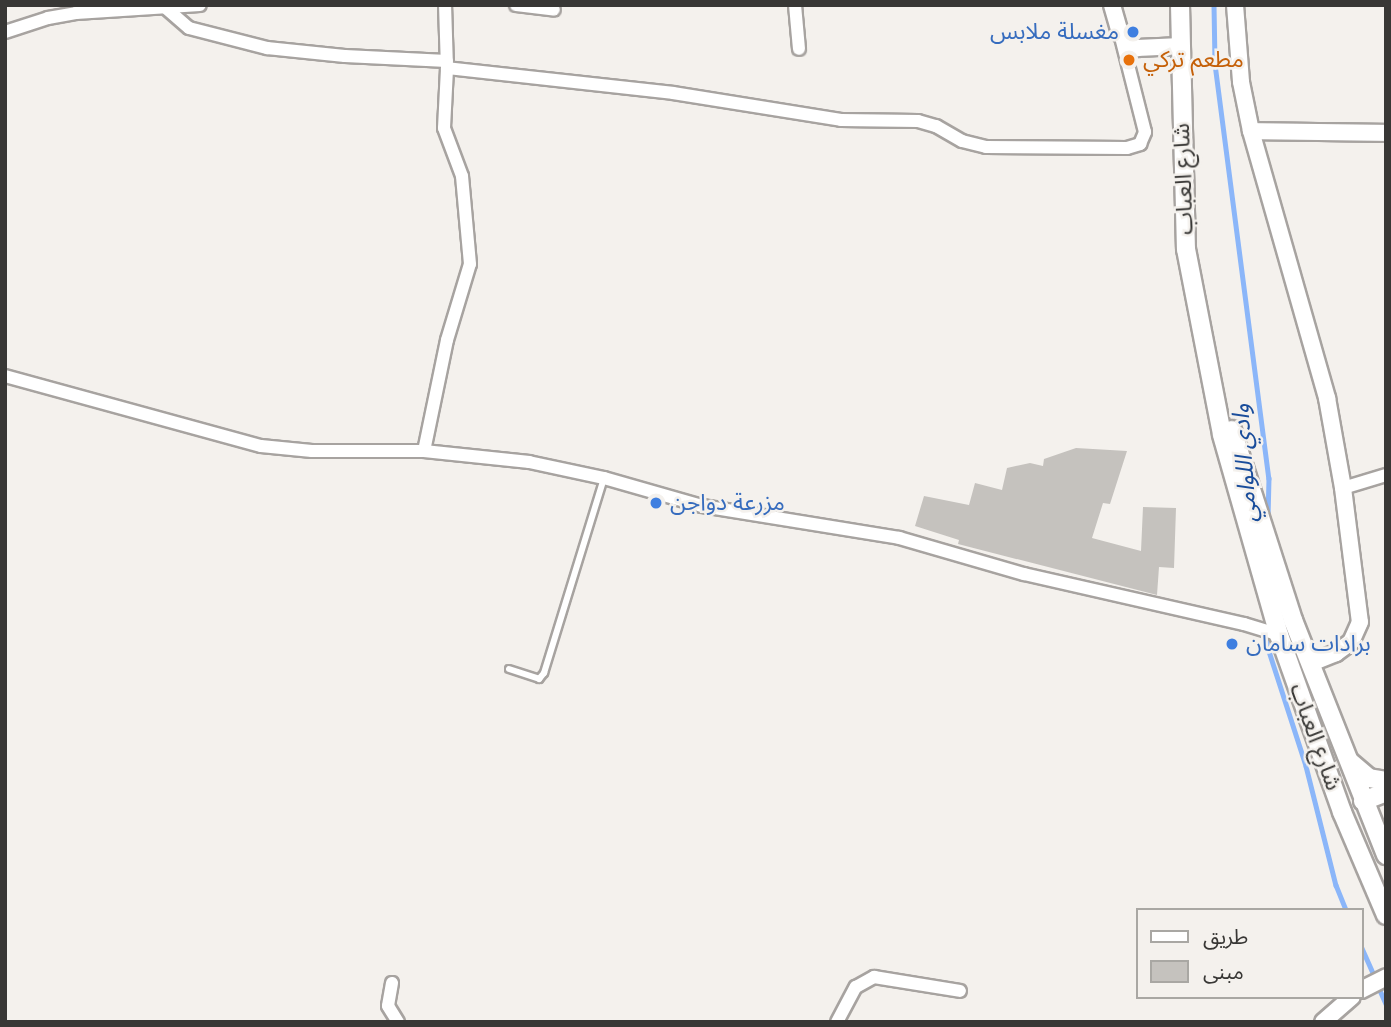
<!DOCTYPE html>
<html>
<head>
<meta charset="utf-8">
<style>
	body { margin:0 }
	#map { position:relative; width:1391px; height:1027px; overflow:hidden; background:#f4f1ed; font-family:"Varela Round","Noto Sans Arabic",sans-serif }
	div>[style] { position:absolute }
	.stream>* { height:4.5px; margin:-2.25px; padding:0 2.25px; transform-origin:2.25px; border-radius:2.25px; background:#8bb6f9 }
	.building>* { inset:0; background:#c5c2be }
	.roads { filter:drop-shadow(2px 0 #a7a3a0) drop-shadow(-2px 0 #a7a3a0) drop-shadow(0 2px #a7a3a0) drop-shadow(0 -2px #a7a3a0) }
	.service>* { height:6px; margin:-3px; padding:0 3px; transform-origin:3px; border-radius:3px; background:#fff }
	.minor>* { height:12px; margin:-6px; padding:0 6px; transform-origin:6px; border-radius:6px; background:#fff }
	.tertiary>* { height:16px; margin:-8px; padding:0 8px; transform-origin:8px; border-radius:8px; background:#fff }
	.secondary>* { height:18px; margin:-9px; padding:0 9px; transform-origin:9px; border-radius:9px; background:#fff }
	.dots>* { width:19px; height:19px; translate:-50% -50%; box-sizing:border-box; border:4px solid #f4f1ed; border-radius:50% }
	span { translate:-50% -50%; white-space:nowrap; text-align:center; line-height:1.15; -webkit-text-stroke:5px #f4f1ed; paint-order:stroke }
	.shop-label { font-size:23px; color:#366cbe }
	.right { translate:-100% -50%; text-align:right }
	.left { translate:0 -50%; text-align:left }
	.food-label { font-size:23px; color:#c56008 }
	.street-label { font-size:23px; color:#383735 }
	.water-label { font-size:24px; color:#1a4d9b; font-style:italic }
	.frame { position:absolute; inset:0; border:7px solid #383735; pointer-events:none }
	.legend { position:absolute; left:1136px; top:908px; width:228px; height:91px; box-sizing:border-box; background:#f4f1ed; border:2px solid #a9a7a3; margin:0; padding:9px 12px; list-style:none; font-size:21px; color:#383735 }
	.legend li { display:flex; align-items:center; gap:14px; height:35px }
	.legend b { width:35px; border:2px solid #a9a7a3 }
</style>
</head>
<body>
<div id="map">
	<div class="stream">
		<div style="left:1214px;top:5px;width:59px;rotate:89deg"></div>
		<div style="left:1215px;top:64px;width:418px;rotate:82.6deg"></div>
		<div style="left:1269px;top:478px;width:40px;rotate:91.4deg"></div>
		<div style="left:1267px;top:632px;width:13px;rotate:90deg"></div>
		<div style="left:1267px;top:645px;width:127px;rotate:72.1deg"></div>
		<div style="left:1306px;top:766px;width:123px;rotate:75.9deg"></div>
		<div style="left:1336px;top:885px;width:27px;rotate:68deg"></div>
		<div style="left:1361px;top:946px;width:35px;rotate:66deg"></div>
		<div style="left:1378px;top:986px;width:20px;rotate:66deg"></div>
	</div>
	<div class="building">
		<div style="clip-path:polygon(1076px 448px,1127px 451px,1110px 504px,1103px 503px,1092px 538px,1141px 551px,1143px 507px,1176px 508px,1174px 568px,1159px 567px,1157px 595px,958px 544px,959px 540px,915px 526px,924px 496px,969px 505px,975px 483px,1002px 490px,1007px 468px,1030px 463px,1043px 466px,1044px 459px)"></div>
	</div>
	<div class="roads">
		<div class="service">
			<div style="left:509px;top:669px;width:32px;rotate:18deg"></div>
			<div style="left:539px;top:679px;width:8px;rotate:-50deg"></div>
			<div style="left:544px;top:673px;width:204px;rotate:-72.9deg"></div>
		</div>
		<div class="minor">
			<div style="left:516px;top:5px;width:38px;rotate:7deg"></div>
			<div style="left:795px;top:5px;width:44px;rotate:84.8deg"></div>
			<div style="left:167px;top:9px;width:29px;rotate:41deg"></div>
			<div style="left:189px;top:28px;width:81px;rotate:14.4deg"></div>
			<div style="left:267px;top:48px;width:78px;rotate:5.9deg"></div>
			<div style="left:345px;top:56px;width:102px;rotate:2.8deg"></div>
			<div style="left:5px;top:32px;width:45px;rotate:-18deg"></div>
			<div style="left:48px;top:18px;width:28px;rotate:-10deg"></div>
			<div style="left:76px;top:13px;width:124px;rotate:-3.7deg"></div>
			<div style="left:447px;top:68px;width:227px;rotate:6.3deg"></div>
			<div style="left:673px;top:93px;width:170px;rotate:9.1deg"></div>
			<div style="left:841px;top:120px;width:77px;rotate:0.7deg"></div>
			<div style="left:918px;top:121px;width:19px;rotate:16deg"></div>
			<div style="left:936px;top:126px;width:30px;rotate:30deg"></div>
			<div style="left:962px;top:141px;width:25px;rotate:14deg"></div>
			<div style="left:986px;top:147px;width:141px;rotate:0.4deg"></div>
			<div style="left:1127px;top:148px;width:14px;rotate:-17deg"></div>
			<div style="left:1140px;top:144px;width:13px;rotate:-67deg"></div>
			<div style="left:1145px;top:132px;width:102px;rotate:-104.2deg"></div>
			<div style="left:5px;top:376px;width:265px;rotate:15.3deg"></div>
			<div style="left:261px;top:446px;width:51px;rotate:5.6deg"></div>
			<div style="left:312px;top:451px;width:112px"></div>
			<div style="left:424px;top:451px;width:106px;rotate:6deg"></div>
			<div style="left:529px;top:462px;width:77px;rotate:12deg"></div>
			<div style="left:604px;top:478px;width:102px;rotate:15.9deg"></div>
			<div style="left:702px;top:506px;width:200px;rotate:9.2deg"></div>
			<div style="left:899px;top:538px;width:130px;rotate:16.1deg"></div>
			<div style="left:1024px;top:574px;width:226px;rotate:12.8deg"></div>
			<div style="left:1244px;top:624px;width:37px;rotate:17deg"></div>
			<div style="left:424px;top:451px;width:113px;rotate:-78.3deg"></div>
			<div style="left:447px;top:340px;width:79px;rotate:-73.2deg"></div>
			<div style="left:470px;top:264px;width:88px;rotate:-95.2deg"></div>
			<div style="left:462px;top:176px;width:51px;rotate:-110.6deg"></div>
			<div style="left:444px;top:128px;width:60px;rotate:-87.1deg"></div>
			<div style="left:447px;top:68px;width:63px;rotate:-91.8deg"></div>
			<div style="left:1343px;top:488px;width:45px;rotate:-16.8deg"></div>
			<div style="left:392px;top:983px;width:23px;rotate:100deg"></div>
			<div style="left:388px;top:1006px;width:19px;rotate:58deg"></div>
			<div style="left:837px;top:1022px;width:40px;rotate:-62deg"></div>
			<div style="left:856px;top:987px;width:21px;rotate:-29deg"></div>
			<div style="left:874px;top:977px;width:87px;rotate:9.2deg"></div>
		</div>
		<div class="tertiary">
			<div style="left:1112px;top:5px;width:29px;rotate:74deg"></div>
			<div style="left:1120px;top:33px;width:11px;rotate:52deg"></div>
			<div style="left:1127px;top:42px;width:12px;rotate:31deg"></div>
			<div style="left:1137px;top:48px;width:44px;rotate:-2.6deg"></div>
			<div style="left:1235px;top:5px;width:77px;rotate:85.5deg"></div>
			<div style="left:1241px;top:82px;width:50px;rotate:78.5deg"></div>
			<div style="left:1251px;top:131px;width:278px;rotate:74.1deg"></div>
			<div style="left:1327px;top:398px;width:91px;rotate:79.9deg"></div>
			<div style="left:1343px;top:488px;width:135px;rotate:82.8deg"></div>
			<div style="left:1360px;top:622px;width:22px;rotate:114deg"></div>
			<div style="left:1351px;top:642px;width:19px;rotate:144deg"></div>
			<div style="left:1336px;top:653px;width:27px;rotate:158deg"></div>
			<div style="left:1251px;top:131px;width:135px;rotate:0.8deg"></div>
			<div style="left:1361px;top:990px;width:28px;rotate:-27deg"></div>
			<div style="left:1323px;top:1022px;width:38px;rotate:-41deg"></div>
		</div>
		<div class="secondary">
			<div style="left:1180px;top:5px;width:244px;rotate:88.6deg"></div>
			<div style="left:1186px;top:249px;width:189px;rotate:79deg"></div>
			<div style="left:1222px;top:435px;width:208px;rotate:74.1deg"></div>
			<div style="left:1279px;top:635px;width:188px;rotate:70.4deg"></div>
			<div style="left:1342px;top:812px;width:112px;rotate:66.9deg"></div>
			<div style="left:1232px;top:430px;width:200px;rotate:72.2deg"></div>
			<div style="left:1293px;top:620px;width:253px;rotate:68.4deg"></div>
			<div style="left:1350px;top:762px;width:25px;rotate:40deg"></div>
			<div style="left:1369px;top:778px;width:17px;rotate:10deg"></div>
			<div style="left:1363px;top:801px;width:25px;rotate:-21deg"></div>
		</div>
	</div>
	<div class="dots">
		<div style="left:1133px;top:32px;background:#3f7fe0"></div>
		<div style="left:1129px;top:60px;background:#e8710a"></div>
		<div style="left:656px;top:503px;background:#3f7fe0"></div>
		<div style="left:1232px;top:644px;background:#3f7fe0"></div>
	</div>
	<div class="shop-label">
		<span class="right" style="left:1119px;top:32px">مغسلة ملابس</span>
		<span class="left" style="left:670px;top:503px">مزرعة دواجن</span>
		<span class="left" style="left:1246px;top:644px">برادات سامان</span>
	</div>
	<div class="food-label">
		<span class="left" style="left:1143px;top:60px">مطعم تركي</span>
	</div>
	<div class="street-label">
		<span style="left:1184px;top:179px;rotate:-92deg">شارع العباب</span>
		<span style="left:1315px;top:737px;rotate:70deg">شارع العباب</span>
	</div>
	<div class="water-label">
		<span style="left:1245px;top:463px;rotate:-94deg">وادي اللوامي</span>
	</div>
	<div class="frame"></div>
	<ul class="legend">
	<li><b style="height:9px;background:#fff"></b>طريق</li>
	<li><b style="height:19px;background:#c5c2be"></b>مبنى</li>
	</ul>
</div>
</body>
</html>
